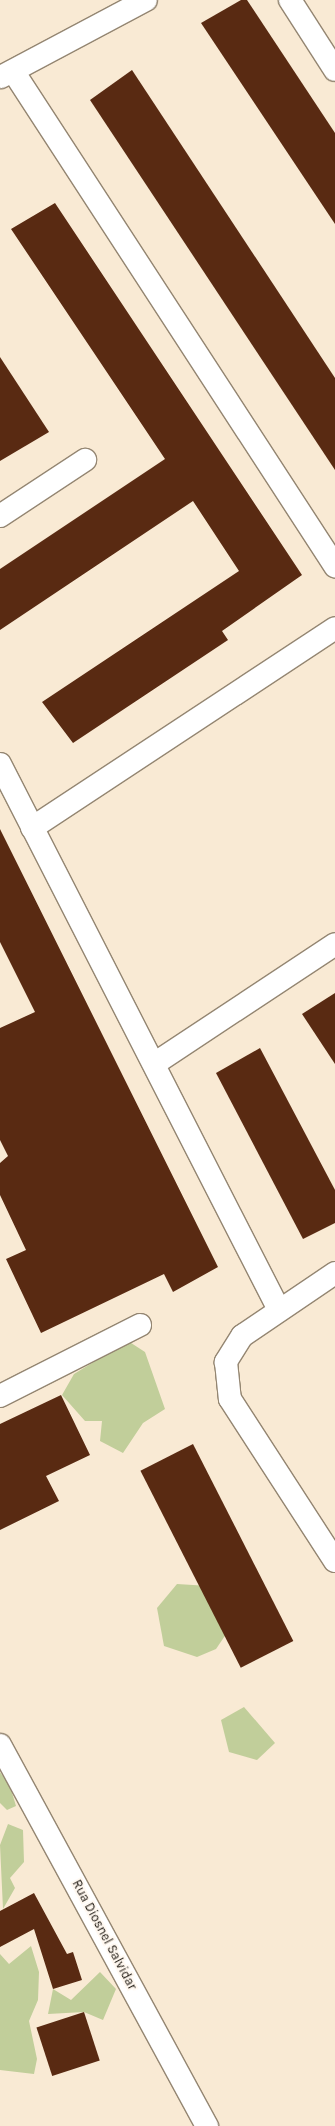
<!DOCTYPE html>
<html>
<head>
<meta charset="utf-8">
<style>
	body { margin:0 }
	#map { position:relative; width:335px; height:2126px; overflow:hidden; background:#f9ead4; font-family:Karla,sans-serif }
	div>[style] { position:absolute }
	.green>* { inset:0; background:#c1ce9a }
	.building>* { inset:0; background:#592a12; transform-origin:0 0 }
	.roads { filter:drop-shadow(1px 0 #948672) drop-shadow(-1px 0 #948672) drop-shadow(0 1px #948672) drop-shadow(0 -1px #948672) }
	.minor>* { height:22px; margin:-11px; padding:0 11px; transform-origin:11px; border-radius:11px; background:#fff }
	span { translate:-50% -50%; white-space:nowrap; text-align:center; line-height:1.15; -webkit-text-stroke:4px #fff8f0; paint-order:stroke }
	.street-label { font-size:13px; color:#1c160f }
</style>
</head>
<body>
<div id="map">
	<div class="green">
		<div style="clip-path:polygon(128px 1341px,145px 1352px,165px 1409px,143px 1423px,123px 1453px,100px 1441px,102px 1421px,85px 1421px,62px 1395px,74px 1374px)"></div>
		<div style="clip-path:polygon(177px 1584px,209px 1586px,235px 1621px,216px 1649px,197px 1657px,164px 1646px,157px 1608px)"></div>
		<div style="clip-path:polygon(244px 1707px,275px 1743px,257px 1760px,229px 1752px,221px 1720px)"></div>
		<div style="clip-path:polygon(0 1772px,10px 1786px,16px 1806px,7px 1810px,0 1803px)"></div>
		<div style="clip-path:polygon(8px 1824px,23px 1830px,24px 1862px,10px 1878px,15px 1888px,3px 1909px,0 1845px)"></div>
		<div style="clip-path:polygon(31px 1946px,39px 1972px,38px 2000px,29px 2021px,37px 2059px,34px 2074px,0 2070px,0 1954px,9px 1964px)"></div>
		<div style="clip-path:polygon(100px 1972px,116px 1989px,103px 2020px,84px 2012px,48px 2014px,53px 1989px,71px 2000px)"></div>
	</div>
	<div class="building">
		<div style="clip-path:polygon(241px 0,247px 0,335px 133px,335px 224px,201px 23px)"></div>
		<div style="clip-path:polygon(132px 70px,335px 378px,335px 470px,90px 100px)"></div>
		<div style="clip-path:polygon(55px 203px,302px 575px,222px 631px,228px 640px,73px 743px,42px 702px,239px 571px,193px 501px,0 630px,0 569px,165px 459px,11px 229px)"></div>
		<div style="clip-path:polygon(0 357px,49px 432px,0 461px)"></div>
		<div style="clip-path:polygon(0 829px,218px 1267px,173px 1292px,164px 1274px,41px 1333px,6px 1259px,26px 1250px,0 1195px,0 1163px,8px 1156px,0 1140px,0 1028px,35px 1012px,0 942px)"></div>
		<div style="clip-path:polygon(335px 993px,335px 1064px,302px 1014px)"></div>
		<div style="clip-path:polygon(260px 1048px,335px 1190px,335px 1223px,303px 1239px,216px 1073px)"></div>
		<div style="clip-path:polygon(61px 1395px,90px 1455px,46px 1476px,59px 1501px,0 1530px,0 1424px)"></div>
		<div style="left:193px;top:1444px;width:221px;height:59px;rotate:63deg"></div>
		<div style="clip-path:polygon(34px 1893px,67px 1954px,73px 1952px,82px 1980px,53px 1989px,34px 1929px,0 1947px,0 1911px)"></div>
		<div style="left:84px;top:2012px;width:51px;height:50px;rotate:72deg"></div>
	</div>
	<div class="roads">
		<div class="minor">
			<div style="left:290px;top:0;width:83px;rotate:57.3deg"></div>
			<div style="left:13px;top:71px;width:591px;rotate:56.96deg"></div>
			<div style="left:1px;top:77px;width:164px;rotate:-28deg"></div>
			<div style="left:0;top:516px;width:102px;rotate:-33.4deg"></div>
			<div style="left:0;top:764px;width:613px;rotate:62.93deg"></div>
			<div style="left:32px;top:828px;width:363px;rotate:-33.4deg"></div>
			<div style="left:154px;top:1064px;width:217px;rotate:-33.5deg"></div>
			<div style="left:335px;top:1273px;width:112px;rotate:145.9deg"></div>
			<div style="left:242px;top:1336px;width:31px;rotate:122deg"></div>
			<div style="left:226px;top:1362px;width:37px;rotate:84deg"></div>
			<div style="left:230px;top:1399px;width:193px;rotate:57.1deg"></div>
			<div style="left:0;top:1396px;width:157px;rotate:-26.9deg"></div>
			<div style="left:0;top:1745px;width:434px;rotate:61.5deg"></div>
		</div>
	</div>
	<div class="street-label">
		<span style="left:104px;top:1935px;rotate:62deg">Rua Diosnel Salvidar</span>
	</div>
</div>
</body>
</html>
